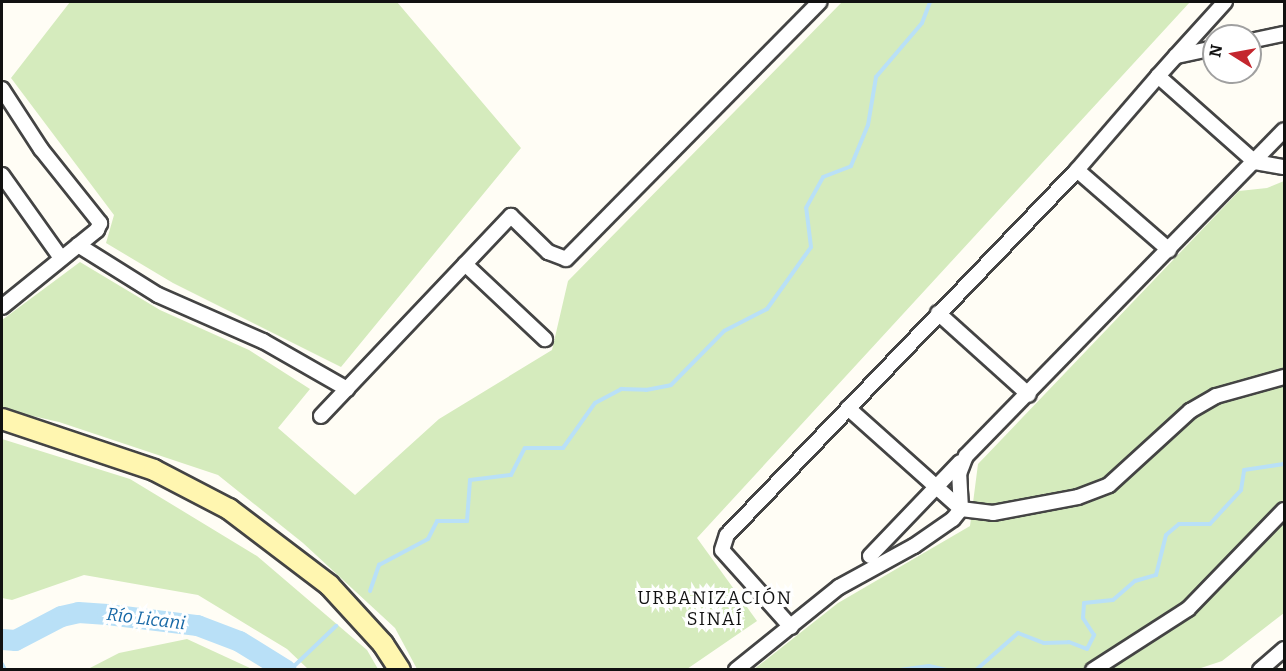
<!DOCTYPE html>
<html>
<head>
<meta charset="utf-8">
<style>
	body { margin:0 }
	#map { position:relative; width:1286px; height:671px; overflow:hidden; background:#fffdf5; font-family:Bitter,serif }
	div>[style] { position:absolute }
	.green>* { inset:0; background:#d5ebbd }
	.stream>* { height:4px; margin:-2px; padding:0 2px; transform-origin:2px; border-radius:2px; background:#b9e0f7 }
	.river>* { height:21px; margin:-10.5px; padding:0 10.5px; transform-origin:10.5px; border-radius:10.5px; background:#b9e0f7 }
	.roads { filter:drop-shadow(2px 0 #444) drop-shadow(-2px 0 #444) drop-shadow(0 2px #444) drop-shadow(0 -2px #444) }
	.minor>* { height:14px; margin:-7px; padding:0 7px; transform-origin:7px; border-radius:7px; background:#fff }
	.secondary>* { height:20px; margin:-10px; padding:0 10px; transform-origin:10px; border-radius:10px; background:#fff6b0 }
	span { translate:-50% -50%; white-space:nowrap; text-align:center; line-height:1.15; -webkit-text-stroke:6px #fff; paint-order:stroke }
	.neighbourhood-label { font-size:18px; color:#111; letter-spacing:1.5px }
	.water-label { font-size:18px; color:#1768a6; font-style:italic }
	.frame { position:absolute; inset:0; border:3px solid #111; pointer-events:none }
	.north { position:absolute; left:1202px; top:24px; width:60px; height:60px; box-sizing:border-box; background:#fff; border:2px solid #a0a0a0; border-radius:50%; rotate:281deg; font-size:16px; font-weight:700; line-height:24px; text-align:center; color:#111 }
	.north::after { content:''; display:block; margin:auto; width:21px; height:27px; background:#c4262e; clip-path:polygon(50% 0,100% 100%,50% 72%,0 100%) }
</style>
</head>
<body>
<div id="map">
	<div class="green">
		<div style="clip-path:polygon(70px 2px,397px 2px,521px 148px,341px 367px,173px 283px,106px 243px,114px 215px,11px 78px)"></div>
		<div style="clip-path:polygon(842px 2px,1190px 2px,697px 538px,757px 621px,687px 669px,417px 669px,395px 628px,303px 543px,218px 475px,59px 422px,2px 409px,2px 320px,80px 262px,160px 310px,249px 350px,310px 389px,278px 428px,355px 495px,439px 419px,552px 350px,568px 281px)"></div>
		<div style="clip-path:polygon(1284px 181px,1284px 613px,1222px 661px,1198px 669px,753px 670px,838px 603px,970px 526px,978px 464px,1239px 191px,1267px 188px)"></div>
		<div style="clip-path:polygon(2px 439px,130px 479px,257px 556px,367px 650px,378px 669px,308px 669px,287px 649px,198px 595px,84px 575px,12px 600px,2px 598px)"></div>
		<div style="clip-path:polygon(187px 639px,252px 669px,88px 669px,119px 653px)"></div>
	</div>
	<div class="stream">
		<div style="left:370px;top:591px;width:28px;rotate:-71deg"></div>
		<div style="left:379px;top:565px;width:55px;rotate:-28deg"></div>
		<div style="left:428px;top:539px;width:20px;rotate:-63deg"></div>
		<div style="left:437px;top:521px;width:30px"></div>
		<div style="left:467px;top:521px;width:41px;rotate:-85.8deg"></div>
		<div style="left:470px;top:480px;width:41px;rotate:-7deg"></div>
		<div style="left:511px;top:475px;width:30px;rotate:-63deg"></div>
		<div style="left:525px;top:448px;width:38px"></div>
		<div style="left:563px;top:448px;width:55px;rotate:-54.6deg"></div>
		<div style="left:595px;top:403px;width:30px;rotate:-28deg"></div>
		<div style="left:621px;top:389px;width:25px;rotate:2deg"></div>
		<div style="left:646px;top:390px;width:25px;rotate:-11deg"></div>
		<div style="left:671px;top:385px;width:76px;rotate:-45.5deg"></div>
		<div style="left:724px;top:331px;width:48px;rotate:-27.1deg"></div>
		<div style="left:767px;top:309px;width:76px;rotate:-54.6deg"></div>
		<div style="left:811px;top:247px;width:39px;rotate:-97deg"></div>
		<div style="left:806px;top:208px;width:35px;rotate:-61deg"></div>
		<div style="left:823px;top:177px;width:30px;rotate:-21deg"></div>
		<div style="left:851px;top:166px;width:44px;rotate:-67.5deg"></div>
		<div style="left:868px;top:125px;width:49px;rotate:-80.5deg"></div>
		<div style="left:876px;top:77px;width:71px;rotate:-49.6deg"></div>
		<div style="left:922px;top:23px;width:22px;rotate:-69deg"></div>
		<div style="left:2px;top:664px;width:7px;rotate:63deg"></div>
		<div style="left:290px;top:670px;width:64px;rotate:-43.7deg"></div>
		<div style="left:900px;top:670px;width:29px;rotate:-8deg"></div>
		<div style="left:929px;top:666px;width:18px;rotate:13deg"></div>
		<div style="left:976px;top:670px;width:56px;rotate:-41.4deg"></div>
		<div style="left:1018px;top:633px;width:28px;rotate:21deg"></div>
		<div style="left:1044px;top:643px;width:25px;rotate:-2deg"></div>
		<div style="left:1069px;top:642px;width:19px;rotate:21deg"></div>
		<div style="left:1087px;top:649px;width:16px;rotate:-63deg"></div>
		<div style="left:1094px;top:635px;width:20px;rotate:-123deg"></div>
		<div style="left:1083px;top:618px;width:15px;rotate:-86deg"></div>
		<div style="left:1084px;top:603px;width:29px;rotate:-6deg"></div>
		<div style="left:1113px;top:600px;width:29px;rotate:-41deg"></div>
		<div style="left:1135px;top:581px;width:22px;rotate:-16deg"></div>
		<div style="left:1156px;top:575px;width:41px;rotate:-76deg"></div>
		<div style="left:1166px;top:535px;width:17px;rotate:-40deg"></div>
		<div style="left:1179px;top:524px;width:31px"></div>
		<div style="left:1210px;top:524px;width:46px;rotate:-47.6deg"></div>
		<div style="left:1241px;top:490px;width:20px;rotate:-81deg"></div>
		<div style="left:1244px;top:470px;width:40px;rotate:-8.5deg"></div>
	</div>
	<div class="river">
		<div style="left:2px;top:639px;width:13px;rotate:4deg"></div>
		<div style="left:15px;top:640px;width:52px;rotate:-27.6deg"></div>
		<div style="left:61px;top:616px;width:17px;rotate:-13deg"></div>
		<div style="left:78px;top:612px;width:29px;rotate:4deg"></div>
		<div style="left:107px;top:614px;width:91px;rotate:7deg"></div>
		<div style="left:197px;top:625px;width:45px;rotate:20.9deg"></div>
		<div style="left:239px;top:641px;width:55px;rotate:31.7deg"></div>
	</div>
	<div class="roads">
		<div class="minor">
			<div style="left:1250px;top:41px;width:35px;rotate:-12deg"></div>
			<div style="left:1214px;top:48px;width:39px;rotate:168deg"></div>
			<div style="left:1176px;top:56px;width:27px;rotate:132deg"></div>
			<div style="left:1158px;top:76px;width:130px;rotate:41.6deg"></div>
			<div style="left:1255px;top:162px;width:29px;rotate:10deg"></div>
			<div style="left:1176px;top:56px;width:73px;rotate:-47.8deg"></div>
			<div style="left:2px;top:89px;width:72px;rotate:57deg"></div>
			<div style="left:41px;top:149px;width:95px;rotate:51.4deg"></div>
			<div style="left:100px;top:223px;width:8px;rotate:113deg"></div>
			<div style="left:97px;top:230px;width:122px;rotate:141deg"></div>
			<div style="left:1077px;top:170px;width:122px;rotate:41deg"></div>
			<div style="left:2px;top:175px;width:102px;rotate:54.6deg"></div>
			<div style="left:78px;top:245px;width:94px;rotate:32deg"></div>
			<div style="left:158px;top:295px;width:115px;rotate:23.7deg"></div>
			<div style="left:263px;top:341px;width:97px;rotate:29.7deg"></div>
			<div style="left:465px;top:264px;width:110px;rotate:43.2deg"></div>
			<div style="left:938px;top:313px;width:122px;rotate:42deg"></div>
			<div style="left:848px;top:408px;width:152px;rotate:41.8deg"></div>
			<div style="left:961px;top:509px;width:32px;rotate:7deg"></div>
			<div style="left:993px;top:513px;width:86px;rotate:-10.7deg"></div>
			<div style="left:1078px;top:497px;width:33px;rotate:-21deg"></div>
			<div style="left:1109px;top:485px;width:110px;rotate:-42.4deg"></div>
			<div style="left:1190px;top:411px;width:30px;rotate:-30deg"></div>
			<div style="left:1216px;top:396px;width:71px;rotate:-15.6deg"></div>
			<div style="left:321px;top:416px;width:276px;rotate:-46.5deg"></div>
			<div style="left:511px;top:216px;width:52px;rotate:44.2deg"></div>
			<div style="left:548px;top:252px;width:19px;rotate:21deg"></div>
			<div style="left:566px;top:259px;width:361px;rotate:-45.4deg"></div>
			<div style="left:870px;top:556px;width:130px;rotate:-46.2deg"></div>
			<div style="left:791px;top:627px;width:103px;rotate:-131.9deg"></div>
			<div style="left:722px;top:550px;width:16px;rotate:-72deg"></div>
			<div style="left:727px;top:535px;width:506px;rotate:-46.2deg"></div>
			<div style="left:1077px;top:170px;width:124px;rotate:-49.2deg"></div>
			<div style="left:736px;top:670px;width:132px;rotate:-38.9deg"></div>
			<div style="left:839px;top:587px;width:85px;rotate:-28.7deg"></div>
			<div style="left:914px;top:546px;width:47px;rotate:-34.7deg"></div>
			<div style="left:953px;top:519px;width:13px;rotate:-51deg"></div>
			<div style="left:961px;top:509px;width:35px;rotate:-93deg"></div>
			<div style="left:959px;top:474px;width:19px;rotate:-69deg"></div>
			<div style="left:966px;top:456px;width:455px;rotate:-45.7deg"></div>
			<div style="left:1093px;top:670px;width:113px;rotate:-32.7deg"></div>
			<div style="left:1188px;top:609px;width:138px;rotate:-45.9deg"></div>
			<div style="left:1260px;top:670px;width:32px;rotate:-41deg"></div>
		</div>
		<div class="secondary">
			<div style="left:2px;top:419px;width:160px;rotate:18.5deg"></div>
			<div style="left:154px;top:470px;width:85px;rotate:27.5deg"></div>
			<div style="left:229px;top:509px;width:126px;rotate:37.2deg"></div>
			<div style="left:329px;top:585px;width:80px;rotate:47.5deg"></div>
			<div style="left:383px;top:644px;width:31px;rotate:57deg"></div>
		</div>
	</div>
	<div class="neighbourhood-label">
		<span style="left:715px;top:609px">URBANIZACIÓN<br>SINAÍ</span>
	</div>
	<div class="water-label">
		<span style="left:146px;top:619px;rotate:7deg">Río Licani</span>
	</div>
	<div class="frame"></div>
	<div class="north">N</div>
</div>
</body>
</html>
